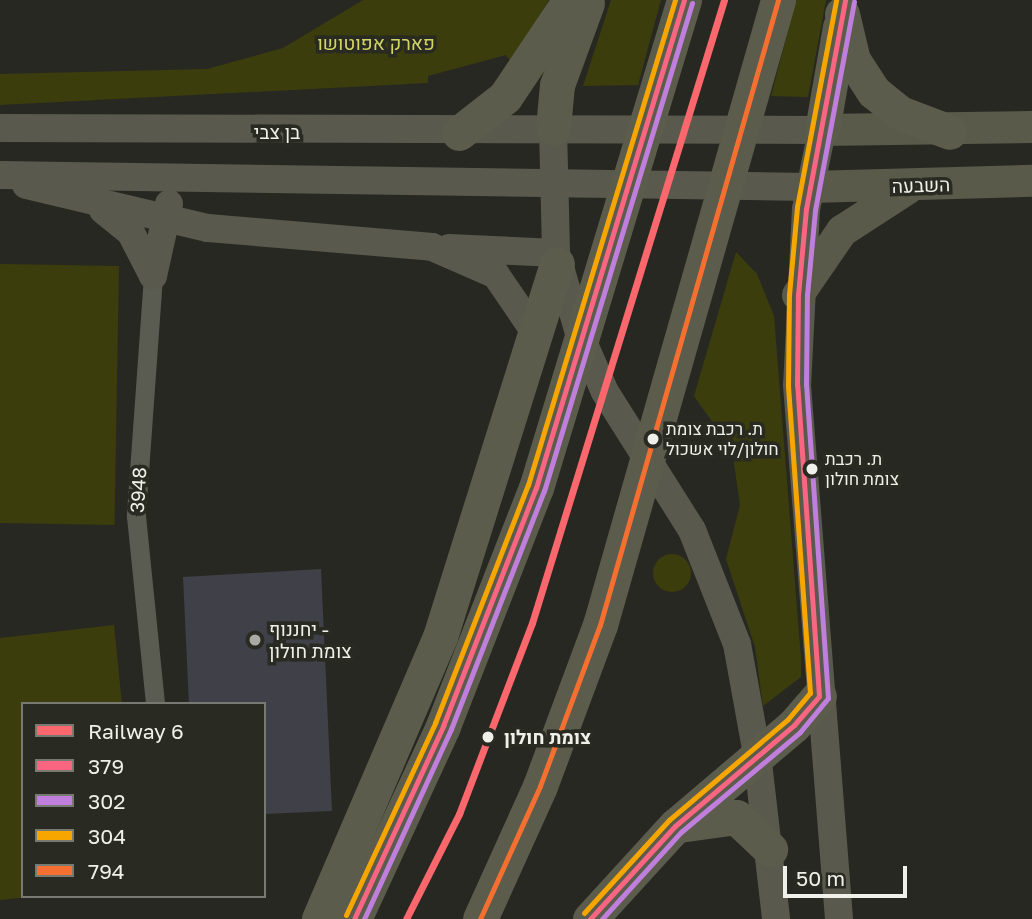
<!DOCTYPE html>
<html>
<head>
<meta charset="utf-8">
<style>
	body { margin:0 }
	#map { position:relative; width:1032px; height:919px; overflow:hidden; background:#282823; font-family:"Golos Text",Heebo,sans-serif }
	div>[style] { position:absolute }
	.green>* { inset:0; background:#3c3d0c; transform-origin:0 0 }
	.round { border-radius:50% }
	.building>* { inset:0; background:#404049 }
	.minor>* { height:19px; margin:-9.5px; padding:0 9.5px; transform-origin:9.5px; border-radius:9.5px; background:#5a5c51 }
	.secondary>* { height:28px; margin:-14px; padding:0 14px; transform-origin:14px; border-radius:14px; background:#595a4d }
	.trunk>* { height:32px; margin:-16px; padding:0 16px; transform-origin:16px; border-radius:16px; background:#595a4a }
	.motorway>* { height:35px; margin:-17.5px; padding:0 17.5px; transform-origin:17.5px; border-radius:17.5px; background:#5b5c4b }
	.bus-1>* { height:5px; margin:-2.5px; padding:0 2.5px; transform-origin:2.5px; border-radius:2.5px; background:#fa6682 }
	.bus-2>* { height:5px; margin:-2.5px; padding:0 2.5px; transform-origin:2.5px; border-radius:2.5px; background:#c07fdc }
	.bus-3>* { height:5px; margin:-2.5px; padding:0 2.5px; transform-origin:2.5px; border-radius:2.5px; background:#f7a600 }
	.bus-4>* { height:5px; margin:-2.5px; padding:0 2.5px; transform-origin:2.5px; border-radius:2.5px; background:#f46f30 }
	.rail-1>* { height:7px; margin:-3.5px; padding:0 3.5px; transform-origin:3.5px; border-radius:3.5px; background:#fa676d }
	.dots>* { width:19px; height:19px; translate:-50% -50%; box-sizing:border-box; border:4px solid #292a21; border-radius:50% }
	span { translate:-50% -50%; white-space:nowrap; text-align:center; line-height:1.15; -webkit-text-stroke:7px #292a21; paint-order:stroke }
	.bus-label { font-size:17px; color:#eff0ea }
	.left { translate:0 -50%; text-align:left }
	.park-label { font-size:19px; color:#d2d563 }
	.street-label { font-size:19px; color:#eff0ea }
	.poi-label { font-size:19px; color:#eff0ea }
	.stop-label { font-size:19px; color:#eff0ea; font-weight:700 }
	.legend { position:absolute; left:21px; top:702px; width:245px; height:196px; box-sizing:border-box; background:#292a21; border:2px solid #787971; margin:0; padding:9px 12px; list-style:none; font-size:21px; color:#eff0ea }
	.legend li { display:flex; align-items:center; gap:14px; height:35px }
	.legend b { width:35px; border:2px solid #787971 }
	.scale { position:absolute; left:783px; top:866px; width:124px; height:32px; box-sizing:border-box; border:4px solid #eff0ea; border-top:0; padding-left:9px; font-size:21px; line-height:24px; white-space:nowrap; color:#eff0ea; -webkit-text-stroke:5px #292a21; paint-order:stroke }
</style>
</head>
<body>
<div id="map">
	<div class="green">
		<div style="clip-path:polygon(363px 0,549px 0,511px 62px,506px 55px,428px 76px,428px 83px,0 105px,0 74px,207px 69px,283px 48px)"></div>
		<div style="clip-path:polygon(611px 0,661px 0,638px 85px,583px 86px)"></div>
		<div style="clip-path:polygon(796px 0,826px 0,808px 97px,771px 96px)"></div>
		<div style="clip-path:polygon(736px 252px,757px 274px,774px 316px,801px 659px,801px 677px,763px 706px,755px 647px,726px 559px,740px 505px,732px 450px,694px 396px)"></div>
		<div style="left:0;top:264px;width:119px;height:259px;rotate:1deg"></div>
		<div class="round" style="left:653px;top:554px;width:38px;height:38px"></div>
		<div style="clip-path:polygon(114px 625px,122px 704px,23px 704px,23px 896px,37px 896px,0 900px,0 638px)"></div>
	</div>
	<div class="building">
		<div style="clip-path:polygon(321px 569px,332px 811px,264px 814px,264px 704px,189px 704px,183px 577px)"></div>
	</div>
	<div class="minor">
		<div style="left:153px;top:276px;width:241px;rotate:94.1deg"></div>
		<div style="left:136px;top:516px;width:189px;rotate:84.2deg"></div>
	</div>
	<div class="secondary">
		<div style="left:0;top:128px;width:822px;rotate:0.14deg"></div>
		<div style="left:822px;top:130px;width:81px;rotate:101.4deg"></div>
		<div style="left:806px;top:209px;width:176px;rotate:92.9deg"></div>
		<div style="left:797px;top:385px;width:536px;rotate:85.5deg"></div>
		<div style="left:553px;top:128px;width:125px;rotate:88.6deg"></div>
		<div style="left:556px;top:253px;width:83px;rotate:74deg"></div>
		<div style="left:579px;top:333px;width:64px;rotate:66.2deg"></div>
		<div style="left:605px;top:392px;width:163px;rotate:57.8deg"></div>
		<div style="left:692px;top:530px;width:123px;rotate:68.5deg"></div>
		<div style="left:737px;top:644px;width:112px;rotate:79.7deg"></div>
		<div style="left:757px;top:754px;width:166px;rotate:83.4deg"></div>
		<div style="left:0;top:175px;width:811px;rotate:0.85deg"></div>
		<div style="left:26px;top:185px;width:187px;rotate:13.3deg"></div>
		<div style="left:208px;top:228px;width:225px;rotate:4.8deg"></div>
		<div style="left:432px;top:247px;width:70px;rotate:23.6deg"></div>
		<div style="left:496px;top:275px;width:73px;rotate:55.7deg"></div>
		<div style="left:103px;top:210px;width:36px;rotate:39deg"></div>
		<div style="left:131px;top:233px;width:48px;rotate:62.9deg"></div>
		<div style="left:449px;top:248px;width:107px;rotate:2.7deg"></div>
		<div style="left:153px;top:276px;width:74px;rotate:-77.5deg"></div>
	</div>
	<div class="trunk">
		<div style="left:822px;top:130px;width:210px;rotate:-0.8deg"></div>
		<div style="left:811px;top:187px;width:221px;rotate:-1.6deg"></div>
		<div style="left:798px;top:295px;width:78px;rotate:-55.5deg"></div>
		<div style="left:842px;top:231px;width:77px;rotate:-32.9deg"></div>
	</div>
	<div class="motorway">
		<div style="left:842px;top:14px;width:47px;rotate:76.6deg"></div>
		<div style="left:853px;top:60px;width:38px;rotate:57deg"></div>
		<div style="left:874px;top:92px;width:33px;rotate:39deg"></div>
		<div style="left:900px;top:113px;width:53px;rotate:20.8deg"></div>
		<div style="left:553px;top:128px;width:43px;rotate:-84.7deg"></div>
		<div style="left:557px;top:85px;width:87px;rotate:-69.9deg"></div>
		<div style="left:822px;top:130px;width:105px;rotate:-80.1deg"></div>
		<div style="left:459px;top:133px;width:58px;rotate:-38deg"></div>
		<div style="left:505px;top:97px;width:117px;rotate:-56.2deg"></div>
		<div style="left:679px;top:825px;width:58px;rotate:-8deg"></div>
		<div style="left:736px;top:817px;width:47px;rotate:43.3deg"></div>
		<div style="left:319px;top:919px;width:307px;rotate:-66.8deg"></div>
		<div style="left:440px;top:637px;width:391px;rotate:-72.6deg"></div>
		<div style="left:354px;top:919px;width:213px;rotate:-65.2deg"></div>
		<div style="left:443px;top:726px;width:256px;rotate:-68.7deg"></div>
		<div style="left:536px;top:488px;width:510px;rotate:-73.13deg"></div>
		<div style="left:480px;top:919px;width:146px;rotate:-65.7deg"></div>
		<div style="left:540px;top:786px;width:172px;rotate:-69.6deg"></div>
		<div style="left:600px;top:625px;width:650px;rotate:-74.1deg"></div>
		<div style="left:590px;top:919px;width:126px;rotate:-47.6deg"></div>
		<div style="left:675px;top:826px;width:156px;rotate:-40.3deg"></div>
		<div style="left:794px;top:725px;width:38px;rotate:-49deg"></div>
	</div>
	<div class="bus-1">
		<div style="left:354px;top:919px;width:213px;rotate:-65.2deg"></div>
		<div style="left:443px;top:726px;width:256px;rotate:-68.7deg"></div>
		<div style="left:536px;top:488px;width:510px;rotate:-73.13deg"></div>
		<div style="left:590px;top:919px;width:126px;rotate:-47.6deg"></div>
		<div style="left:675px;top:826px;width:156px;rotate:-40.3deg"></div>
		<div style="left:794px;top:725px;width:38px;rotate:-49deg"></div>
		<div style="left:819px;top:696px;width:312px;rotate:-94deg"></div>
		<div style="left:797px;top:385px;width:90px;rotate:-89.4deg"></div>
		<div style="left:798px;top:295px;width:86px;rotate:-84.7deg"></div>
		<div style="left:806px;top:209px;width:213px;rotate:-79.4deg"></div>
	</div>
	<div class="bus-2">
		<div style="left:364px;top:919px;width:209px;rotate:-65.4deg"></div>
		<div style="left:451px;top:729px;width:256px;rotate:-68.7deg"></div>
		<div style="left:544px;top:491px;width:510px;rotate:-73.13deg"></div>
		<div style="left:602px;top:919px;width:118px;rotate:-47.8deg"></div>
		<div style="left:681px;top:832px;width:155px;rotate:-40deg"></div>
		<div style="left:800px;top:732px;width:44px;rotate:-50.5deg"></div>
		<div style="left:828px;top:698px;width:314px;rotate:-94deg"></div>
		<div style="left:806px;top:385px;width:90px;rotate:-89.4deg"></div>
		<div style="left:807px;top:295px;width:85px;rotate:-84.6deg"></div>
		<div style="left:815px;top:210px;width:212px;rotate:-79.4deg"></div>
	</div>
	<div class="bus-3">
		<div style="left:584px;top:913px;width:126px;rotate:-47.6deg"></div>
		<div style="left:669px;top:820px;width:156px;rotate:-40.3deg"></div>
		<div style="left:788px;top:719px;width:34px;rotate:-50deg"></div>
		<div style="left:810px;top:693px;width:308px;rotate:-94.1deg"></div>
		<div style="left:788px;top:386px;width:91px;rotate:-89.4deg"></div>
		<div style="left:789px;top:295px;width:88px;rotate:-84.8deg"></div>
		<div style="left:797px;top:207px;width:211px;rotate:-79.3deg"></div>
		<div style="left:346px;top:915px;width:212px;rotate:-65.1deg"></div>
		<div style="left:435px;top:723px;width:256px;rotate:-68.7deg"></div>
		<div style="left:528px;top:485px;width:507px;rotate:-73.14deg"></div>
	</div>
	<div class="bus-4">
		<div style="left:480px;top:919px;width:146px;rotate:-65.7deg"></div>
		<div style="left:540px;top:786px;width:172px;rotate:-69.6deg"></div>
		<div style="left:600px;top:625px;width:650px;rotate:-74.1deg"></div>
	</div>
	<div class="rail-1">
		<div style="left:406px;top:919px;width:118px;rotate:-63.2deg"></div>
		<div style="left:459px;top:814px;width:204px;rotate:-69.1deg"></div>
		<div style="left:532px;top:623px;width:652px;rotate:-72.87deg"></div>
	</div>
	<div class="dots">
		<div style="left:653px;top:439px;background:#eff0ea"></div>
		<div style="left:812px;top:469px;background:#eff0ea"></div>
		<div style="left:255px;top:640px;background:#a9aaa4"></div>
		<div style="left:488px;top:737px;background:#eff0ea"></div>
	</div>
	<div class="bus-label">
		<span class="left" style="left:666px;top:439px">ת. רכבת צומת<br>חולון/לוי אשכול</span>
		<span class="left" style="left:825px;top:469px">ת. רכבת<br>צומת חולון</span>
	</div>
	<div class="park-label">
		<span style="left:376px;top:43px">פארק אפוטושו</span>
	</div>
	<div class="street-label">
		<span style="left:277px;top:132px">בן צבי</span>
		<span style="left:921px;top:185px;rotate:-2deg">השבעה</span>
		<span style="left:138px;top:490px;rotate:-87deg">3948</span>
	</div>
	<div class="poi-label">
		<span class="left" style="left:269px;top:640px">יחננוף -<br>צומת חולון</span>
	</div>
	<div class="stop-label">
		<span class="left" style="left:504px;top:737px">צומת חולון</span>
	</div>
	<ul class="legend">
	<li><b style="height:9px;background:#fa676d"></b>Railway 6</li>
	<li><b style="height:9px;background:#fa6682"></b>379</li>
	<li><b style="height:9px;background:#c07fdc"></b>302</li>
	<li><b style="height:9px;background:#f7a600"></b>304</li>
	<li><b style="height:9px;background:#f46f30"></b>794</li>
	</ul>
	<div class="scale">50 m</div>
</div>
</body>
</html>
